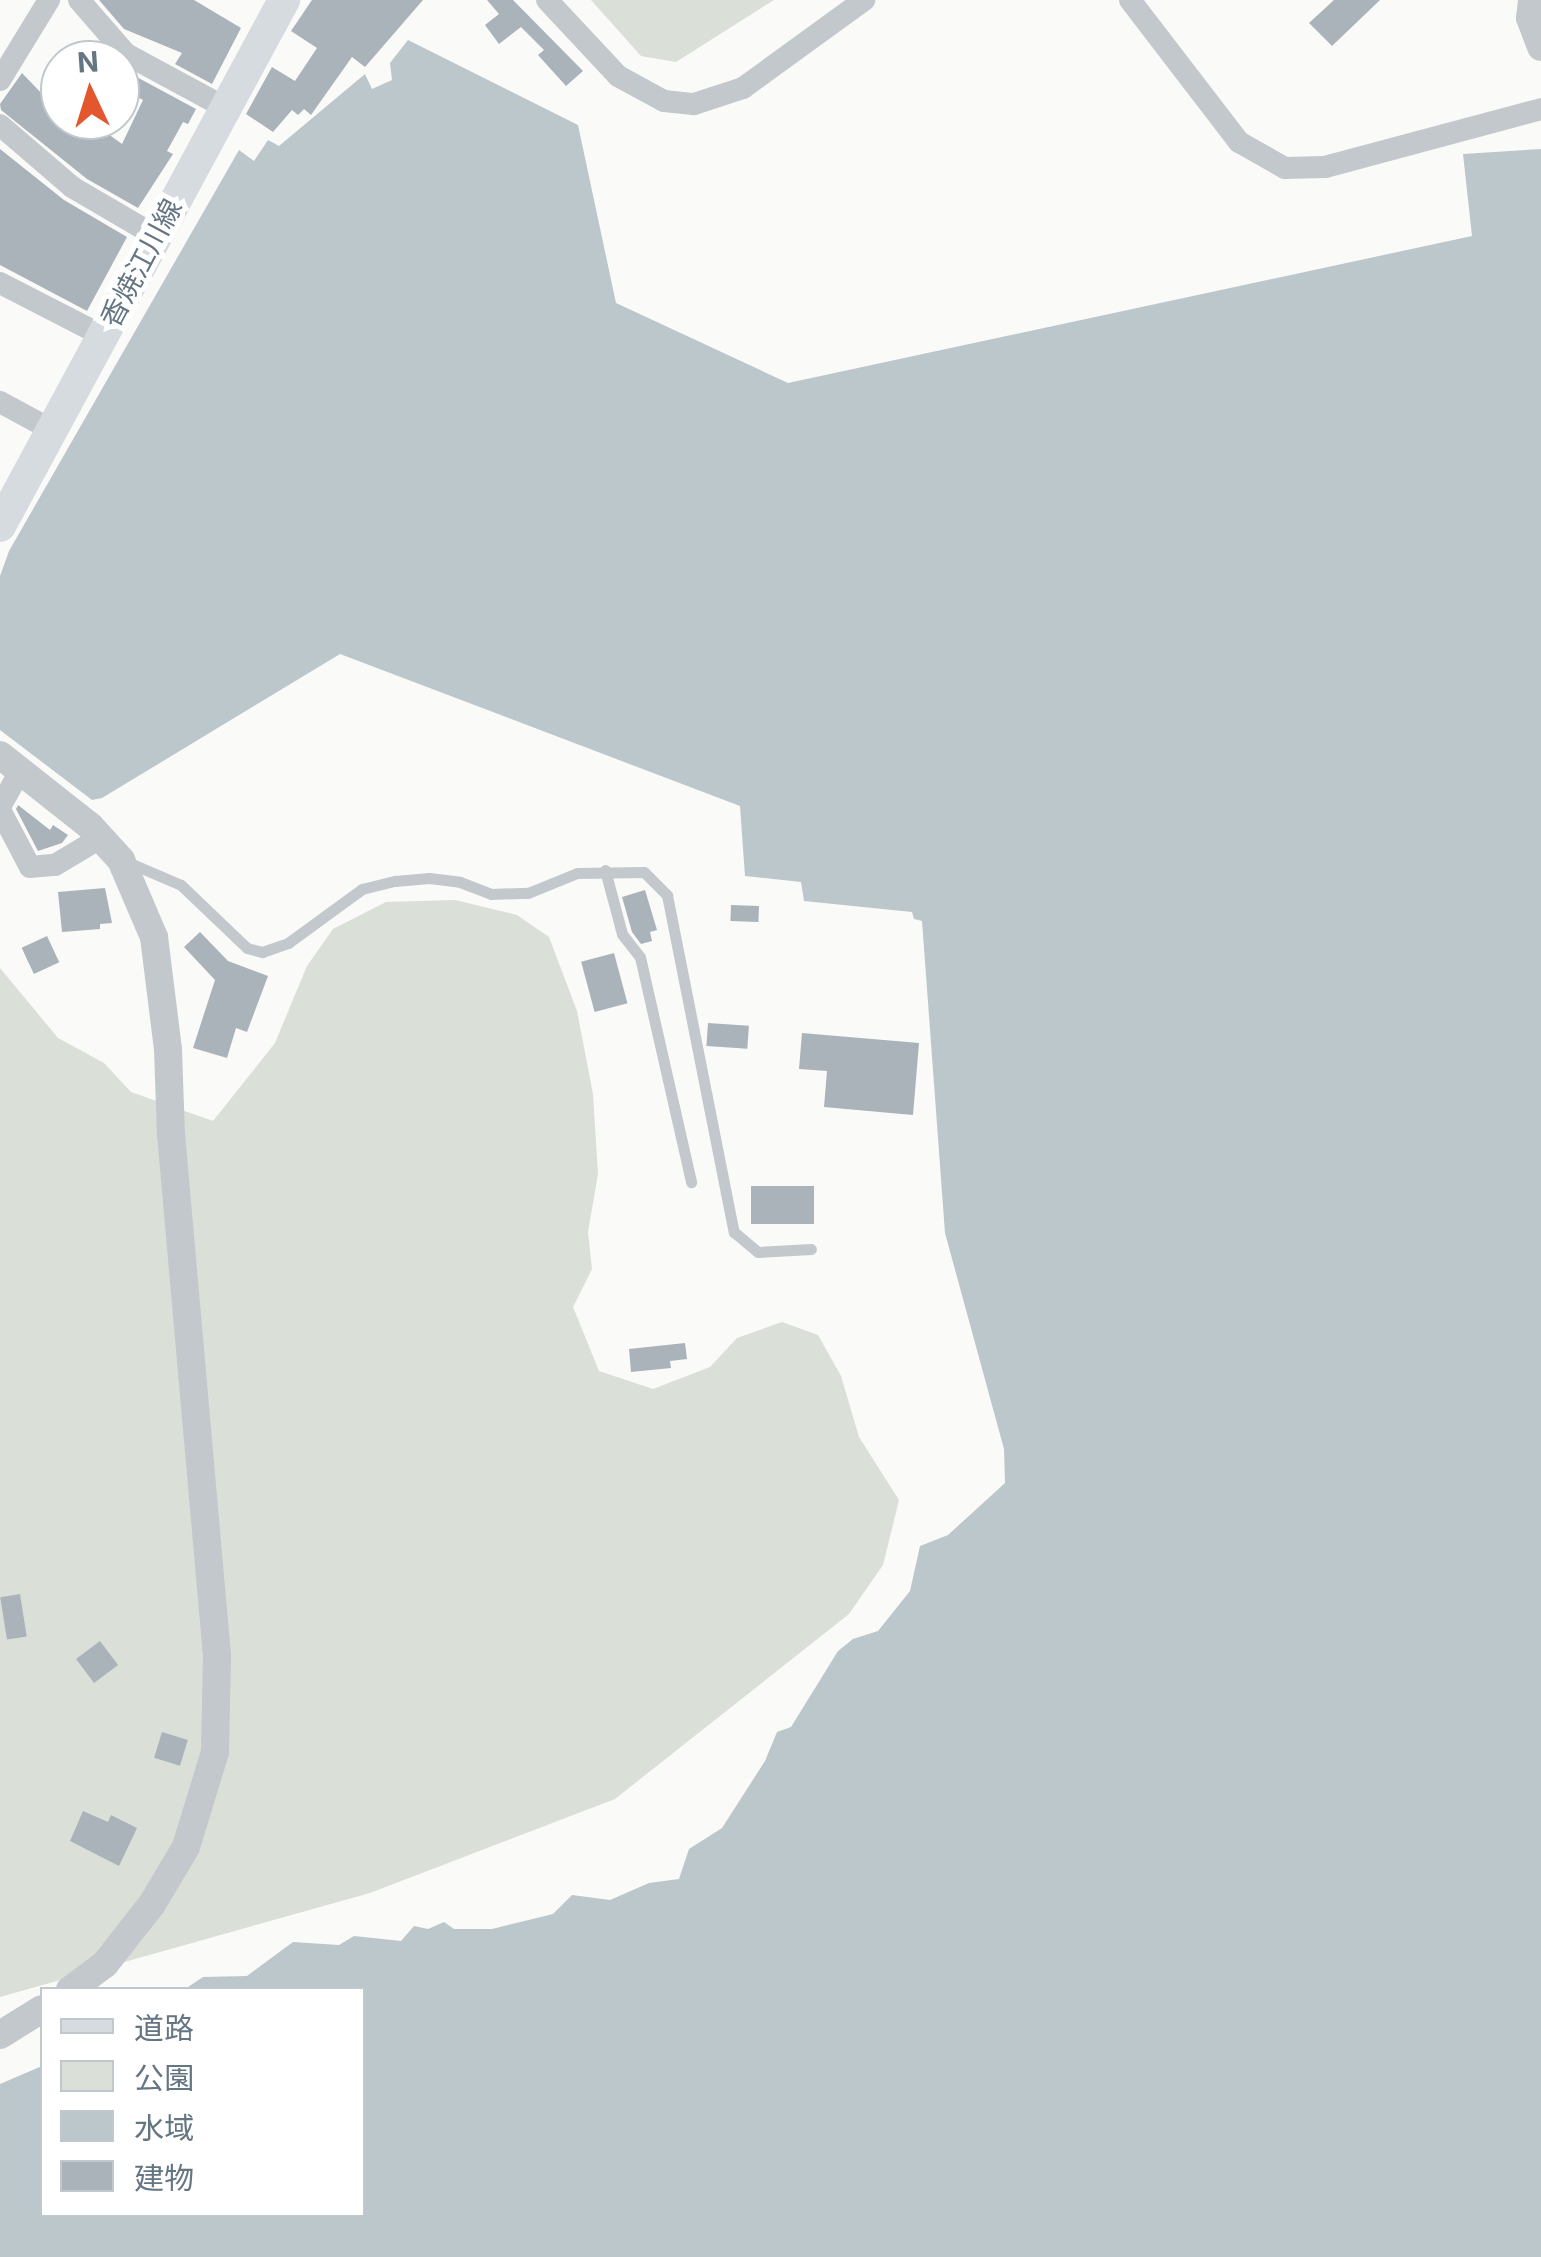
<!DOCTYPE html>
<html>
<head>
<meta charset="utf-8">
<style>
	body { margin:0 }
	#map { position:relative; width:1541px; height:2257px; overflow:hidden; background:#fafaf8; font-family:Inter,"Noto Sans JP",sans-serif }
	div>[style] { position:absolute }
	.green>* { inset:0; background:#dadfd7 }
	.water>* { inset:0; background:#bbc7cb }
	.building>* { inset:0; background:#aab3b9; transform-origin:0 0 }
	.service>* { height:11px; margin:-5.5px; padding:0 5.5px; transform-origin:5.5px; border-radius:5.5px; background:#c3c8cc }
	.minor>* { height:22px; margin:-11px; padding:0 11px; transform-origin:11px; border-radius:11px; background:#c3c8cc }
	.tertiary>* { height:28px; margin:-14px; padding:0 14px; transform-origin:14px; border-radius:14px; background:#c3c8cc }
	.primary>* { height:32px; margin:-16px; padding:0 16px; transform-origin:16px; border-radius:16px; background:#d6dbdf }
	span { translate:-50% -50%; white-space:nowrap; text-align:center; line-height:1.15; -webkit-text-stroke:10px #fff; paint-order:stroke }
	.street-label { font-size:28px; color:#657683 }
	.legend { position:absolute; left:40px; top:1987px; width:325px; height:230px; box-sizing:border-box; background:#fff; border:2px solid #c1c8cd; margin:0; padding:12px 18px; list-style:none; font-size:30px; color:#657683 }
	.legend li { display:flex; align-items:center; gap:20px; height:50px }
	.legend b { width:50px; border:2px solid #c1c8cd }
	.north { position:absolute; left:40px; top:40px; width:100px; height:100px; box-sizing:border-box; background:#fff; border:2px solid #c1c8cd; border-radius:50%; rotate:356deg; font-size:28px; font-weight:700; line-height:40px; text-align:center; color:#657683 }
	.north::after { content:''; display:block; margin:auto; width:35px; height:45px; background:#e4572e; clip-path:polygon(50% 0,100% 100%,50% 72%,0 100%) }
</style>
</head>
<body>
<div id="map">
	<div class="green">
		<div style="clip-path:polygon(591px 0,774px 0,676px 62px,641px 56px)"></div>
		<div style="clip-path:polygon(455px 900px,517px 915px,549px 937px,577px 1011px,593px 1094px,598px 1174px,588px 1232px,592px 1269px,573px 1307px,599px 1371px,653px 1389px,710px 1367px,737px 1338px,782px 1322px,818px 1335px,841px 1376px,859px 1437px,899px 1500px,883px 1565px,849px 1614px,615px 1799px,370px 1893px,0 1997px,0 968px,58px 1038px,104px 1063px,131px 1092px,213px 1121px,275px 1043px,307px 966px,333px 929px,386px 902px)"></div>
	</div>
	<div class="water">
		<div style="clip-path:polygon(408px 40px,578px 125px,616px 303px,788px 383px,1472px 236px,1463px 154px,1541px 149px,1541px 2257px,0 2257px,0 2084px,42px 2066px,42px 2214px,362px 2214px,362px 1990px,185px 1989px,203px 1977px,247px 1976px,293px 1942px,339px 1945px,354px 1936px,401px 1941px,414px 1926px,428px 1929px,444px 1922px,454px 1929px,492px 1929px,553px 1914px,572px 1895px,610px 1900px,649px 1883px,679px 1879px,689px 1849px,722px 1828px,765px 1761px,777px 1732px,791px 1727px,838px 1651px,853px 1639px,878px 1631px,910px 1591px,920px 1546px,948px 1535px,1005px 1483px,1004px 1449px,945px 1233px,922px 921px,914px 919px,912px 912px,804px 901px,801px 882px,745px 876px,740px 806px,340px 654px,102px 798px,92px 800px,0 730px,0 576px,9px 551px,239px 150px,254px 161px,268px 140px,279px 146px,365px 74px,372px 89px,392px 80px,390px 63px)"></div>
	</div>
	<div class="building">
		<div style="clip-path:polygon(99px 0,194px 0,241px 28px,212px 84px,175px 64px,182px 53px,124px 29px)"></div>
		<div style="clip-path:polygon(312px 0,423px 0,365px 67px,352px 57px,311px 115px,304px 109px,298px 115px,292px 110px,273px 132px,246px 114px,272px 67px,295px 81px,317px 48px,291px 31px)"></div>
		<div style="clip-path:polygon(487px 0,513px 0,583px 71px,566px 86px,538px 55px,544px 50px,521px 27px,499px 44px,485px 25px,499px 14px)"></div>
		<div style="clip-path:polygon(1334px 0,1380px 0,1332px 46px,1309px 23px)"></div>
		<div style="clip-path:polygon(120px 68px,196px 109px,188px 124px,183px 122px,167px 151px,173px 154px,138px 208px,87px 179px,1px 110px,0 104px,22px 73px,44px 96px,42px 99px,60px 110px,60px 120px,89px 120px,122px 144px,143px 100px,120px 88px)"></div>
		<div style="clip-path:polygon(0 149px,64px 200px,127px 237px,87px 311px,0 265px)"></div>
		<div style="clip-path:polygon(18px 805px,50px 830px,53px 825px,68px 835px,62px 843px,38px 851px,16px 809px)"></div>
		<div style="clip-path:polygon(105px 888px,112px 923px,100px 924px,100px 929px,62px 932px,58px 892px)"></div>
		<div style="clip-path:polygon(645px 890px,657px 930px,650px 932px,652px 941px,641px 944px,632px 932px,622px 897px)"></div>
		<div style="left:731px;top:905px;width:28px;height:16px;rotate:2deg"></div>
		<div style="clip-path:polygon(200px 932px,228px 961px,268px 976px,247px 1032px,236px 1028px,227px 1058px,193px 1048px,215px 980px,184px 947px)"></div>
		<div style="left:47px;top:936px;width:29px;height:28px;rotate:65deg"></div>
		<div style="left:614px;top:953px;width:52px;height:34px;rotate:75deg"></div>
		<div style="left:708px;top:1023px;width:41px;height:23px;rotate:4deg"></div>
		<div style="clip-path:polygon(802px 1033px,919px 1043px,913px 1115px,824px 1107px,827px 1071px,799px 1069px)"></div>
		<div style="left:751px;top:1186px;width:63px;height:38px"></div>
		<div style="clip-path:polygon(685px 1343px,687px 1359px,670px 1361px,671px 1368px,631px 1372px,629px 1349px)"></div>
		<div style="left:20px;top:1594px;width:43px;height:20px;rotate:81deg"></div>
		<div style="left:100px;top:1641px;width:30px;height:30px;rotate:53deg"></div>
		<div style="left:162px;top:1732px;width:27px;height:27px;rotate:17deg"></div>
		<div style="clip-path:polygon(83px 1811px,108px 1822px,111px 1815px,137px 1828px,119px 1866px,70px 1841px)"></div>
	</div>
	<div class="service">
		<div style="left:125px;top:861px;width:61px;rotate:23.2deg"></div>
		<div style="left:181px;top:885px;width:91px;rotate:43.7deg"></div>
		<div style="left:247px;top:948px;width:16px;rotate:15deg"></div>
		<div style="left:262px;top:952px;width:28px;rotate:-19deg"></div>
		<div style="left:288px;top:943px;width:92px;rotate:-36.1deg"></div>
		<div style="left:362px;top:889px;width:34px;rotate:-14deg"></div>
		<div style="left:395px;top:881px;width:34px;rotate:-5deg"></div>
		<div style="left:429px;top:878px;width:31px;rotate:7deg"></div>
		<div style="left:460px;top:882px;width:33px;rotate:21deg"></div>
		<div style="left:491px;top:894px;width:37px;rotate:-2deg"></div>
		<div style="left:528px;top:893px;width:53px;rotate:-22.2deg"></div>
		<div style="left:577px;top:873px;width:67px;rotate:-0.9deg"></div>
		<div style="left:644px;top:872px;width:33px;rotate:45deg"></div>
		<div style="left:667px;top:895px;width:344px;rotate:78.8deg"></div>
		<div style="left:734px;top:1232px;width:31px;rotate:40deg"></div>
		<div style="left:758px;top:1252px;width:53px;rotate:-3.2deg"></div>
		<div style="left:605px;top:870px;width:66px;rotate:75.1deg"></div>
		<div style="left:622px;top:934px;width:29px;rotate:52deg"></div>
		<div style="left:640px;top:957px;width:231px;rotate:77.2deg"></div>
	</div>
	<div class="minor">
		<div style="left:79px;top:0;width:72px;rotate:49deg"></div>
		<div style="left:126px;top:54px;width:111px;rotate:28.4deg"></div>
		<div style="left:547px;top:0;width:104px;rotate:46.9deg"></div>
		<div style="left:618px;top:76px;width:52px;rotate:28.5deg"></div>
		<div style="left:664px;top:101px;width:30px;rotate:6deg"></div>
		<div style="left:694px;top:104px;width:52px;rotate:-18.1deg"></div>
		<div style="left:743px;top:88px;width:150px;rotate:-36deg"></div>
		<div style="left:1130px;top:0;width:179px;rotate:52.5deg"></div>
		<div style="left:1239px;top:142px;width:53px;rotate:29.5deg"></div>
		<div style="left:1285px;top:168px;width:40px;rotate:-1.4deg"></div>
		<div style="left:1325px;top:167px;width:224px;rotate:-15deg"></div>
		<div style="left:0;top:80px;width:94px;rotate:-58.5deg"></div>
		<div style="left:0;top:125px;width:95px;rotate:40.7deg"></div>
		<div style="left:72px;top:187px;width:97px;rotate:30.3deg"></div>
		<div style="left:0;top:283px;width:116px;rotate:27.2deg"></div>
		<div style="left:0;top:402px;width:57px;rotate:28.4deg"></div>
		<div style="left:0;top:807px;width:41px;rotate:-60.9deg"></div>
		<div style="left:0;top:810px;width:64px;rotate:62.2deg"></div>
		<div style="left:30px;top:867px;width:25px;rotate:-5deg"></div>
		<div style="left:55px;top:865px;width:52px;rotate:-31deg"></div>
	</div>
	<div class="tertiary">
		<div style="left:1532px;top:0;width:18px;rotate:96deg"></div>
		<div style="left:1530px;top:18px;width:31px;rotate:69deg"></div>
		<div style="left:0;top:755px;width:115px;rotate:38.3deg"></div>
		<div style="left:90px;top:826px;width:46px;rotate:47.6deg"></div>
		<div style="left:121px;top:860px;width:84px;rotate:66.8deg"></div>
		<div style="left:154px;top:937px;width:114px;rotate:82.9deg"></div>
		<div style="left:168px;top:1050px;width:84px;rotate:88deg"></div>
		<div style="left:171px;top:1134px;width:524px;rotate:84.96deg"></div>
		<div style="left:217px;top:1656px;width:96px;rotate:91.2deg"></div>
		<div style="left:215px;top:1752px;width:99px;rotate:107deg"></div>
		<div style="left:186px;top:1847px;width:66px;rotate:120.8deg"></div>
		<div style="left:152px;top:1904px;width:76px;rotate:128.1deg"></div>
		<div style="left:105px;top:1964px;width:44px;rotate:143.4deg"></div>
		<div style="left:0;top:2035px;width:49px;rotate:-31.8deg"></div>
	</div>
	<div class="primary">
		<div style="left:0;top:526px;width:598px;rotate:-61.63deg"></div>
	</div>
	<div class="street-label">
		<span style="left:141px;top:263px;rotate:-62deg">香焼江川線</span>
	</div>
	<ul class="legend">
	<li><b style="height:12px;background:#d6dbdf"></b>道路</li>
	<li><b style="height:28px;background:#dadfd7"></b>公園</li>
	<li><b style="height:28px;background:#bbc7cb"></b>水域</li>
	<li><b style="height:28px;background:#aab3b9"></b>建物</li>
	</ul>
	<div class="north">N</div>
</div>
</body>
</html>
